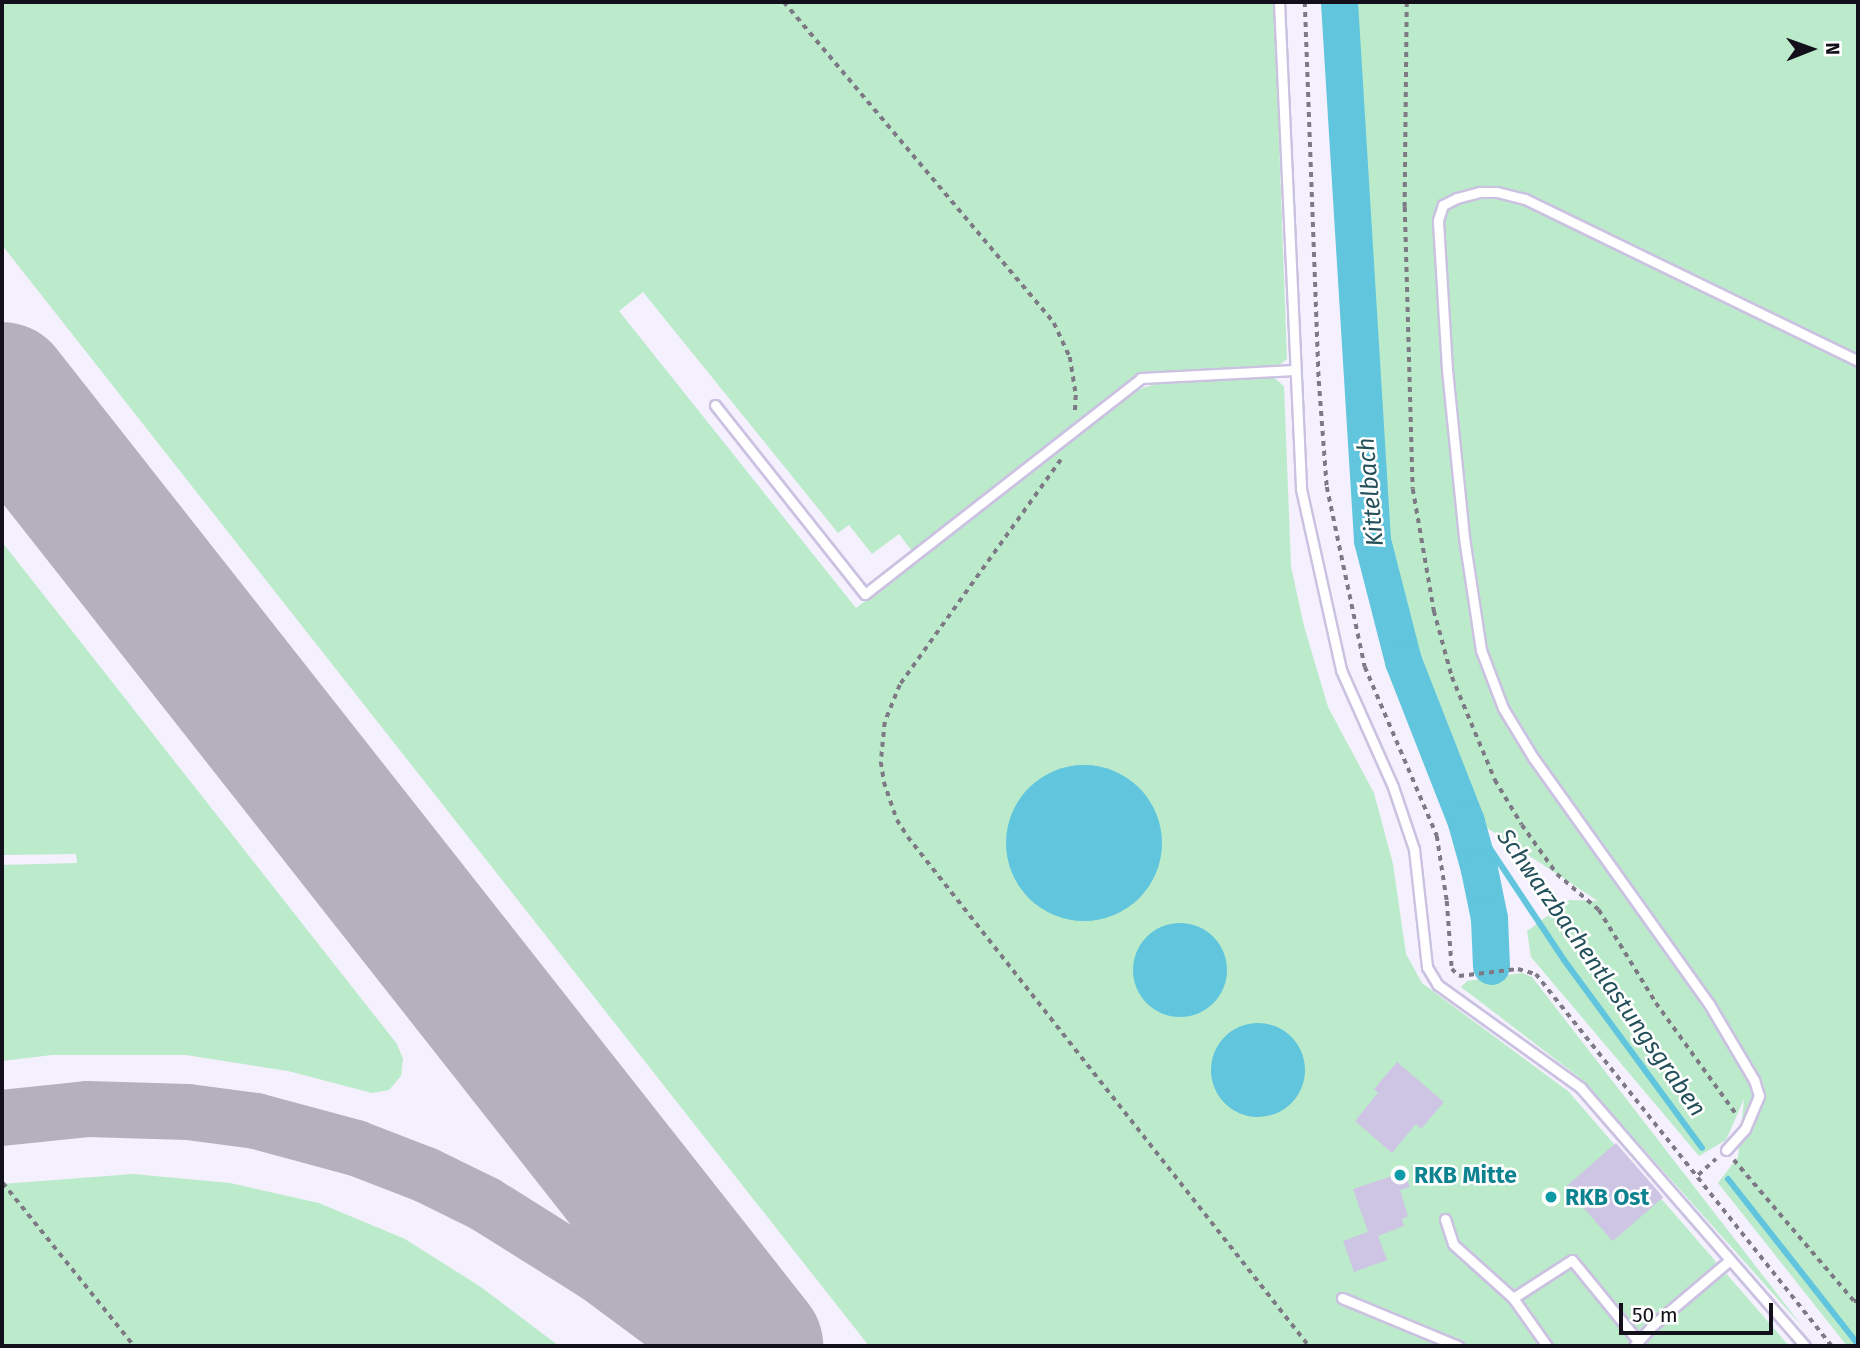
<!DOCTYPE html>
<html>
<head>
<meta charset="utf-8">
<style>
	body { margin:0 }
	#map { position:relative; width:1860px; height:1348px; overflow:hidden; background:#f4f0fd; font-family:"Fira Sans",sans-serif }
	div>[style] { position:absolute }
	.green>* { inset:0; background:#bcebcb }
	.water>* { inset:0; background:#60c5dd }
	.round { border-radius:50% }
	.stream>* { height:6px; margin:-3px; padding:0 3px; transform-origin:3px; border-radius:3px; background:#60c5dd }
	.river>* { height:37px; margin:-18.5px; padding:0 18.5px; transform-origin:18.5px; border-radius:18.5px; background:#60c5dd }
	.taxiway>* { height:56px; margin:-28px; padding:0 28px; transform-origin:28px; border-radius:28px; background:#b4b0bd }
	.runway>* { height:138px; margin:-69px; padding:0 69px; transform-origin:69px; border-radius:69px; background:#b4b0bd }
	.building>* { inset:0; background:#cec4e4; transform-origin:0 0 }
	.path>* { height:3.5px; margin-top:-1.75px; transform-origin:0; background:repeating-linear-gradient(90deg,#7d7985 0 5px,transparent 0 10px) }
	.roads { filter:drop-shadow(2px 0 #cbc1e1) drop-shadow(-2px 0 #cbc1e1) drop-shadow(0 2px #cbc1e1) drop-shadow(0 -2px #cbc1e1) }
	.lane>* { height:9px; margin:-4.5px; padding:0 4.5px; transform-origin:4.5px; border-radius:4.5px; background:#fff }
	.dots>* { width:19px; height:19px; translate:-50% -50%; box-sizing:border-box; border:4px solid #fff; border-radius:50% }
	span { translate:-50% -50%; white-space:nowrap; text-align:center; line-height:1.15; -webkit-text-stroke:5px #fff; paint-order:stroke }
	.culture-label { font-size:23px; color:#0d838f; font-weight:700 }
	.left { translate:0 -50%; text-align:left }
	.water-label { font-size:24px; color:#23505a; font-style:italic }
	.frame { position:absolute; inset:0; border:4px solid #14101b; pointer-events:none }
	.north { position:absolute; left:1776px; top:14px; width:70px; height:70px; -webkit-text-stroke:5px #fff; paint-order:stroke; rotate:89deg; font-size:19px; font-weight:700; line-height:28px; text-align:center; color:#14101b }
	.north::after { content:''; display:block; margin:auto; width:24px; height:32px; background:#14101b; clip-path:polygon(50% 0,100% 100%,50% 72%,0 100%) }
	.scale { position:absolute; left:1619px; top:1303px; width:154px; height:32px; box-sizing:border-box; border:4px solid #14101b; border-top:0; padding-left:9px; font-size:21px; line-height:24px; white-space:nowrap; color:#14101b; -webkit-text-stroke:5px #fff; paint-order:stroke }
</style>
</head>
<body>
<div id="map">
	<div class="green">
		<div style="clip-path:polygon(2px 2px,1274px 2px,1287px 359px,1277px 367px,1143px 373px,1122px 386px,912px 551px,899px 534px,872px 554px,849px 525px,838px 533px,643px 292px,619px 311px,856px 608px,1137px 390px,1162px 382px,1272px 376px,1284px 386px,1291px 566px,1304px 626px,1328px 707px,1374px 793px,1393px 864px,1406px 954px,1422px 983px,1568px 1091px,1789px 1346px,869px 1346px,2px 245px)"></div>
		<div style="clip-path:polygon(1354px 2px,1858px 2px,1858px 1346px,1847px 1346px,1718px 1183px,1738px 1157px,1744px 1099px,1726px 1140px,1699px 1156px,1531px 957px,1527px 931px,1569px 900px,1598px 901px,1475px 820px,1438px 725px,1382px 548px)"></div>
		<div style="clip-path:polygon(2px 542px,397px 1044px,403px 1059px,401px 1076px,389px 1090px,372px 1093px,288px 1071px,186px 1055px,52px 1055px,2px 1061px,2px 865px,77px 863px,76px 854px,2px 855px)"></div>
		<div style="clip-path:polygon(1522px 973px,1532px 977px,1802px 1326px,1580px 1078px,1461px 987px,1467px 981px)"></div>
		<div style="clip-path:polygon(133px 1174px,230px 1183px,319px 1203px,405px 1239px,481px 1287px,559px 1346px,2px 1346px,2px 1184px)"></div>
	</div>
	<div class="water">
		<div class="round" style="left:1006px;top:765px;width:156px;height:156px"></div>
		<div class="round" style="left:1133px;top:923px;width:94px;height:94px"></div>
		<div class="round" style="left:1211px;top:1023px;width:94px;height:94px"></div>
	</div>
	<div class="stream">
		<div style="left:1466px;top:822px;width:23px;rotate:43deg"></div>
		<div style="left:1483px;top:838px;width:146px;rotate:56.4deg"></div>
		<div style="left:1564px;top:960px;width:233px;rotate:53.7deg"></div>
		<div style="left:1728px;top:1179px;width:210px;rotate:51.8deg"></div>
	</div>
	<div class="river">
		<div style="left:1339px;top:2px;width:539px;rotate:86.49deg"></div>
		<div style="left:1372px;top:540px;width:125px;rotate:75.6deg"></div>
		<div style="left:1403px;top:661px;width:173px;rotate:68.6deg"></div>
		<div style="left:1466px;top:822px;width:49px;rotate:74.5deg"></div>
		<div style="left:1479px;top:869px;width:50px;rotate:78.5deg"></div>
		<div style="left:1489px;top:918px;width:48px;rotate:87.6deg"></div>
	</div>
	<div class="taxiway">
		<div style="left:2px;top:1118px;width:85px;rotate:-6deg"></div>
		<div style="left:87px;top:1109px;width:101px;rotate:1.7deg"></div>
		<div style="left:188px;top:1112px;width:69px;rotate:7.5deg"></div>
		<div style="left:256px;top:1121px;width:104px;rotate:15.1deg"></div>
		<div style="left:356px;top:1148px;width:75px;rotate:21.1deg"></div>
		<div style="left:426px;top:1175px;width:66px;rotate:26.2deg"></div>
		<div style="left:485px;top:1204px;width:133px;rotate:32.1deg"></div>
		<div style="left:598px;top:1275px;width:119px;rotate:36.5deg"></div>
	</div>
	<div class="runway">
		<div style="left:2px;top:391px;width:1216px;rotate:51.78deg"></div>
	</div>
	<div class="building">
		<div style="clip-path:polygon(1397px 1062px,1444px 1102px,1421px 1129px,1416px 1124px,1392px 1153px,1355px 1121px,1378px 1093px,1374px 1089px)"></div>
		<div style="left:1616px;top:1143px;width:72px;height:67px;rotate:49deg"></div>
		<div style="clip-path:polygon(1404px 1172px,1410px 1187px,1400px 1190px,1408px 1216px,1402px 1219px,1404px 1226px,1378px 1236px,1387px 1260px,1354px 1272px,1343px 1241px,1368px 1232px,1353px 1189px)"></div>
	</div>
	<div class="path">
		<div style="left:784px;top:2px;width:419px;rotate:49.9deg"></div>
		<div style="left:1054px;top:323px;width:38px;rotate:65deg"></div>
		<div style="left:1070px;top:357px;width:38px;rotate:81deg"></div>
		<div style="left:1076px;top:395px;width:17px;rotate:93deg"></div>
		<div style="left:1305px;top:2px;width:379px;rotate:87.9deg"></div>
		<div style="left:1319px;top:381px;width:106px;rotate:85.7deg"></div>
		<div style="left:1327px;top:487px;width:184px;rotate:78.1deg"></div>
		<div style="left:1365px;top:667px;width:184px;rotate:66.9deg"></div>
		<div style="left:1437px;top:836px;width:66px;rotate:81.3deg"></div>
		<div style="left:1447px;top:901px;width:68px;rotate:85.8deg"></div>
		<div style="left:1452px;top:969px;width:10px;rotate:45deg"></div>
		<div style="left:1459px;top:976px;width:59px;rotate:-6.8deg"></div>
		<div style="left:1518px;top:969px;width:19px;rotate:16deg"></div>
		<div style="left:1536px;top:974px;width:475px;rotate:51.5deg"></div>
		<div style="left:1407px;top:2px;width:205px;rotate:90.6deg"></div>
		<div style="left:1405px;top:207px;width:282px;rotate:88.4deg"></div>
		<div style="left:1413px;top:489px;width:124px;rotate:80.2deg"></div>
		<div style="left:1434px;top:611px;width:68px;rotate:74.7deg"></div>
		<div style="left:1452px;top:677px;width:112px;rotate:67.3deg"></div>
		<div style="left:1495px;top:780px;width:52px;rotate:59deg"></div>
		<div style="left:1522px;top:825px;width:60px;rotate:54.5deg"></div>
		<div style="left:1557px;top:874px;width:55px;rotate:40.6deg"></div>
		<div style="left:1599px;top:910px;width:109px;rotate:58.5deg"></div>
		<div style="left:1656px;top:1003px;width:137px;rotate:54.2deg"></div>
		<div style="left:1061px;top:460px;width:277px;rotate:125.6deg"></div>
		<div style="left:900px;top:685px;width:40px;rotate:112deg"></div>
		<div style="left:885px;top:722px;width:40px;rotate:95.7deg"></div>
		<div style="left:881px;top:762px;width:20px;rotate:81deg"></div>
		<div style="left:884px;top:782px;width:40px;rotate:71.1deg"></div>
		<div style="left:897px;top:820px;width:20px;rotate:57deg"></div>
		<div style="left:908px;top:837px;width:648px;rotate:51.77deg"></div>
		<div style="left:1734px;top:1160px;width:185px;rotate:49.6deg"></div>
		<div style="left:1854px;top:1301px;width:4px"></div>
		<div style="left:1698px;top:1175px;width:24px;rotate:-42deg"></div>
		<div style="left:3px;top:1183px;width:209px;rotate:51.2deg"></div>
	</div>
	<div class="roads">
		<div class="lane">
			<div style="left:1279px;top:2px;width:487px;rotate:87.4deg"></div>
			<div style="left:1301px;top:489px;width:185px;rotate:77.5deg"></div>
			<div style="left:1341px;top:670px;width:128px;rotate:66deg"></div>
			<div style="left:1393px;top:787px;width:65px;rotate:71.3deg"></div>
			<div style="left:1414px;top:849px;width:119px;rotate:83.7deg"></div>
			<div style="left:1427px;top:967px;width:21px;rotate:59deg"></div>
			<div style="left:1438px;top:985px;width:175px;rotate:35.7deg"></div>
			<div style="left:1580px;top:1087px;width:343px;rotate:49deg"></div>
			<div style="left:715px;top:405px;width:241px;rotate:51.6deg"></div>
			<div style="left:865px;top:594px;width:350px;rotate:-38deg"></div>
			<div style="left:1141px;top:378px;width:154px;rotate:-3deg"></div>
			<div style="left:1726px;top:1150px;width:28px;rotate:-48deg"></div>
			<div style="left:1745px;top:1129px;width:36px;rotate:-67deg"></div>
			<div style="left:1759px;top:1096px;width:17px;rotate:-107deg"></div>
			<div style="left:1754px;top:1080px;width:88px;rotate:-120.6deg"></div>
			<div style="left:1709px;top:1004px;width:301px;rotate:-125.5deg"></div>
			<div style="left:1534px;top:759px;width:60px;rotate:-121.3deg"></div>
			<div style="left:1503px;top:708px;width:62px;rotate:-110.8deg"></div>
			<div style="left:1481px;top:650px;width:114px;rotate:-98.6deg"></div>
			<div style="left:1464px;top:537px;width:169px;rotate:-95.8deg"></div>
			<div style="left:1447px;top:369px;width:149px;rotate:-93.5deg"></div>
			<div style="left:1438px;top:220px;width:16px;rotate:-72deg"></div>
			<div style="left:1443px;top:205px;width:16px;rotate:-27deg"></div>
			<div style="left:1457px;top:198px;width:24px;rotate:-15deg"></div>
			<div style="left:1480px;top:192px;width:17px"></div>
			<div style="left:1497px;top:192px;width:29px;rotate:14deg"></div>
			<div style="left:1525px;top:199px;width:370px;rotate:25.9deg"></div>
			<div style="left:1445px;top:1219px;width:26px;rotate:72deg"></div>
			<div style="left:1453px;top:1244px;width:81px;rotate:42deg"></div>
			<div style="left:1342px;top:1298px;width:126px;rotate:22.5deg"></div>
			<div style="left:1547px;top:1346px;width:59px;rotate:-125.3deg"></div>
			<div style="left:1513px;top:1298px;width:70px;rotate:-32.8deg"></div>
			<div style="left:1572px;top:1260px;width:104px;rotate:50.8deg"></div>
			<div style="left:1634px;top:1346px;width:28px;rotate:-48deg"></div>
			<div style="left:1653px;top:1325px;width:101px;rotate:-40.2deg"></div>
		</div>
	</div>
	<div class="dots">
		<div style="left:1400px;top:1175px;background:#0f9aa8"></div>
		<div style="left:1551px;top:1197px;background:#0f9aa8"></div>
	</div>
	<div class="culture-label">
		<span class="left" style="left:1414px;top:1175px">RKB Mitte</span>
		<span class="left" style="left:1565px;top:1197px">RKB Ost</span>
	</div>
	<div class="water-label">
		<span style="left:1371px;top:492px;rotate:-95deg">Kittelbach</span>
		<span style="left:1601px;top:973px;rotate:55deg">Schwarzbachentlastungsgraben</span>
	</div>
	<div class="frame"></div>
	<div class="north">N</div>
	<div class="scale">50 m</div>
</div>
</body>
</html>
